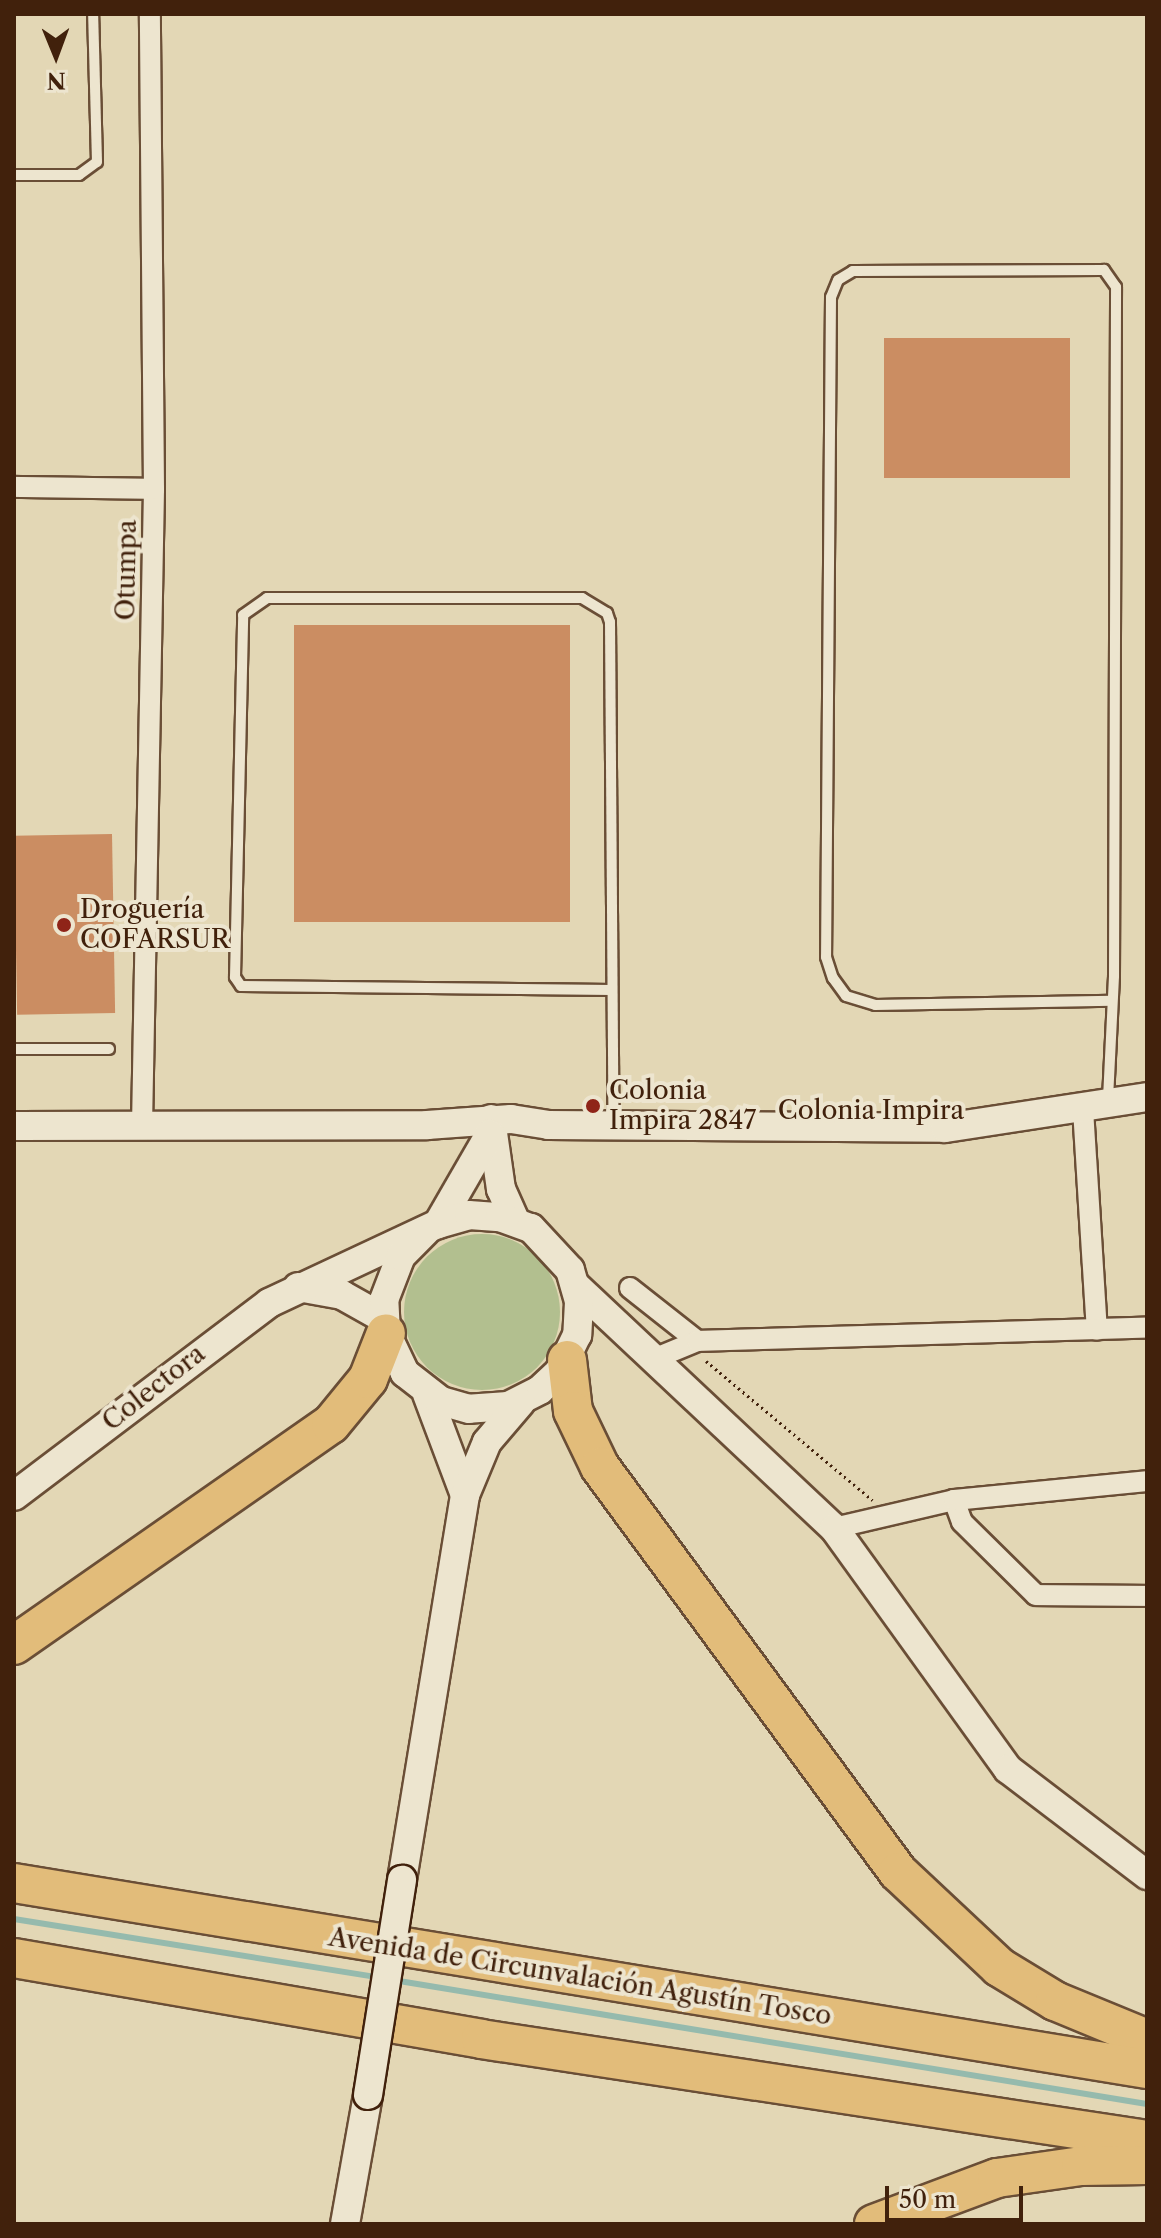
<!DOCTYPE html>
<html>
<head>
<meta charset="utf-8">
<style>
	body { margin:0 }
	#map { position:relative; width:1161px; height:2238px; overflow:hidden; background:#e3d7b5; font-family:"Libre Caslon Text",serif }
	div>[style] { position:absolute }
	.green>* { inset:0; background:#b2bf8f }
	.round { border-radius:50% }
	.stream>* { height:6px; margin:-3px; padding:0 3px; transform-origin:3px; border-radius:3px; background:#95baad }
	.building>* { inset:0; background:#cb8d62; transform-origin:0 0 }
	.path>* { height:3px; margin-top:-1.5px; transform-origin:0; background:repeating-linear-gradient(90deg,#41210c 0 2px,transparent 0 6px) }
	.roads { filter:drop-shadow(2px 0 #6a4e36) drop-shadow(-2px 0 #6a4e36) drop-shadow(0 2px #6a4e36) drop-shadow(0 -2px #6a4e36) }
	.lane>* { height:10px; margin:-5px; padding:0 5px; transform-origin:5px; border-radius:5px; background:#ede5cf }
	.street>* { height:20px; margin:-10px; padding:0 10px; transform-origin:10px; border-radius:10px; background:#ede5cf }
	.secondary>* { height:28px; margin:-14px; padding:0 14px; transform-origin:14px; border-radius:14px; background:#ede5cf }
	.highway>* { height:38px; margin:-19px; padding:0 19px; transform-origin:19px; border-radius:19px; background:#e2bc7a }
	.bridges { filter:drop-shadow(2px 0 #41210c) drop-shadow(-2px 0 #41210c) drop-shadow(0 2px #41210c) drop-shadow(0 -2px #41210c) }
	.secondary-bridge>* { height:28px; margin:-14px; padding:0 14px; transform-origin:14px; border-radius:14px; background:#ede5cf }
	.dots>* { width:22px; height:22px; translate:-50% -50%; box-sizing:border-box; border:4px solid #ede5cf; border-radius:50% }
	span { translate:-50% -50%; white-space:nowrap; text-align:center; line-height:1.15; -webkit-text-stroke:8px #ede5cf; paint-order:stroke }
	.street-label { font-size:26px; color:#41210c }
	.poi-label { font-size:26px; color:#41210c }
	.left { translate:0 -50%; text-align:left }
	.frame { position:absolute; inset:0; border:16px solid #41210c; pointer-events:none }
	.north { position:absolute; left:16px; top:16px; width:80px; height:80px; -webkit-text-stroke:6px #ede5cf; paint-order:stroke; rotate:179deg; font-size:22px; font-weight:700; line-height:32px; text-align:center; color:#41210c }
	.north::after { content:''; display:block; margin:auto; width:28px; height:36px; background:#41210c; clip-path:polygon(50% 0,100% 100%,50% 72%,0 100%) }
	.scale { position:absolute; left:885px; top:2186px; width:138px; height:36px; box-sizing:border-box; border:4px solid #41210c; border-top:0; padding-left:10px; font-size:24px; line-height:28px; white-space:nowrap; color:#41210c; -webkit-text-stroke:6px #ede5cf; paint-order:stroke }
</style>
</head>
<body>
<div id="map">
	<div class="green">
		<div class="round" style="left:404px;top:1234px;width:156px;height:156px"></div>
	</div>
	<div class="stream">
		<div style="left:14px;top:1919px;width:369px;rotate:9.1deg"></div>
		<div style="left:393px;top:1980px;width:764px;rotate:9.34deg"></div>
	</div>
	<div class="building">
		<div style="left:1070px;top:338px;width:140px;height:186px;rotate:90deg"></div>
		<div style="left:570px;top:625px;width:297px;height:276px;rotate:90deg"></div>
		<div style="left:112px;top:834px;width:179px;height:98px;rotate:89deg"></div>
	</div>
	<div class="path">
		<div style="left:706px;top:1361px;width:217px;rotate:39.9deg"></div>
	</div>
	<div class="roads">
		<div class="lane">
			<div style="left:14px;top:175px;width:65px"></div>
			<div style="left:79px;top:175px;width:22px;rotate:-36deg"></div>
			<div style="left:97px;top:162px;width:148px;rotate:-91.5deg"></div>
			<div style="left:612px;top:990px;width:371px;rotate:-179.4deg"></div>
			<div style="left:241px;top:986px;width:11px;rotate:-124deg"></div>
			<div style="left:235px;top:977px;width:362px;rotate:-88.7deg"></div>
			<div style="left:243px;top:615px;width:29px;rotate:-35deg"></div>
			<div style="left:267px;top:598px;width:315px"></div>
			<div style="left:582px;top:598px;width:29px;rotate:31deg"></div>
			<div style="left:607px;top:613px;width:9px;rotate:72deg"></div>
			<div style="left:610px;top:622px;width:485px;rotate:89.6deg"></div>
			<div style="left:14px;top:1049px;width:95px"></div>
			<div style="left:1108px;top:1099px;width:123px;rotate:-87.2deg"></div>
			<div style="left:1114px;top:976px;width:689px;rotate:-89.83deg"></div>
			<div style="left:1116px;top:287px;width:21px;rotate:-125deg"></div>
			<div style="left:1104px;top:270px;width:251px;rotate:179.8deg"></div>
			<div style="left:853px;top:271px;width:17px;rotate:149deg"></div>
			<div style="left:838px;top:280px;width:18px;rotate:112deg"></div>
			<div style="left:831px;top:297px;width:660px;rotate:90.43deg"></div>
			<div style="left:826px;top:957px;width:22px;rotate:72deg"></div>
			<div style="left:833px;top:978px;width:22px;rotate:54deg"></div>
			<div style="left:846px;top:996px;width:30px;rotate:17deg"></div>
			<div style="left:875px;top:1005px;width:237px;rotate:-1deg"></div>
		</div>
		<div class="street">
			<div style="left:14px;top:487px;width:140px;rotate:0.8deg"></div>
			<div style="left:1083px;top:1109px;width:221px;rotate:86.4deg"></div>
			<div style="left:142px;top:1126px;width:637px;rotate:-88.92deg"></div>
			<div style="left:154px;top:489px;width:475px;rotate:-90.5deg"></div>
			<div style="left:630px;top:1288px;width:85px;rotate:38.3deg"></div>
			<div style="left:656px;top:1358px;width:44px;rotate:-22.5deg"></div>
			<div style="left:697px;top:1341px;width:450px;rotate:-1.7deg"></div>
			<div style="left:954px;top:1500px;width:23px;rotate:70deg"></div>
			<div style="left:962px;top:1522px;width:104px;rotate:44.6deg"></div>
			<div style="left:1036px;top:1595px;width:111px;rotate:0.5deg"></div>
			<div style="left:834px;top:1528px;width:123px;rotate:-13.1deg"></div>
			<div style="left:954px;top:1500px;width:194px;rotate:-5.6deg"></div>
		</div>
		<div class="secondary">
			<div style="left:491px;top:1119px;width:71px;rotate:81.9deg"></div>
			<div style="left:501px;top:1189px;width:34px;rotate:66deg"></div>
			<div style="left:14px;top:1126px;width:413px;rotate:-0.1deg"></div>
			<div style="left:427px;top:1125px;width:84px;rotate:-4.1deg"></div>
			<div style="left:511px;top:1119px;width:37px;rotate:9deg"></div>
			<div style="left:548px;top:1125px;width:397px;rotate:0.4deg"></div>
			<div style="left:945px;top:1128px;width:204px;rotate:-8.7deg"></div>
			<div style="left:438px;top:1224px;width:104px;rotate:-60deg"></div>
			<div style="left:576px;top:1286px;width:354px;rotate:43.2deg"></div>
			<div style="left:834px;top:1528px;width:297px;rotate:54.2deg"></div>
			<div style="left:1008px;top:1769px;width:175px;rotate:37.3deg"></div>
			<div style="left:298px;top:1287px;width:45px;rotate:10.3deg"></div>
			<div style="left:342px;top:1295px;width:47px;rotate:29.3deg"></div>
			<div style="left:427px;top:1394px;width:108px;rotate:69.4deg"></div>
			<div style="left:14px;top:1496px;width:320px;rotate:-37.1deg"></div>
			<div style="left:269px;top:1303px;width:187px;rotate:-25.1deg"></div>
			<div style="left:438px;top:1224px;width:32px;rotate:-16deg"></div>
			<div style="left:469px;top:1215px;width:31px;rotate:4deg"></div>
			<div style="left:500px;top:1217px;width:33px;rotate:20deg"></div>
			<div style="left:531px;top:1228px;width:57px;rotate:47.1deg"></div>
			<div style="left:570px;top:1270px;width:33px;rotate:74deg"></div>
			<div style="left:579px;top:1302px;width:33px;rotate:93deg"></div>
			<div style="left:577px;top:1335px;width:41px;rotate:115.9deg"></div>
			<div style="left:559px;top:1372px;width:26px;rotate:137deg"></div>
			<div style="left:540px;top:1390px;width:36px;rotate:153deg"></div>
			<div style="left:508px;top:1406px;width:39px;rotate:176deg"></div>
			<div style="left:469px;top:1409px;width:29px;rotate:-164deg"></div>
			<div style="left:441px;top:1401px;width:46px;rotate:-142.1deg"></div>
			<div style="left:405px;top:1373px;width:44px;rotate:-115.4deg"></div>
			<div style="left:386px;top:1333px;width:33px;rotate:-93deg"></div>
			<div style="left:384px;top:1300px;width:47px;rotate:-68.9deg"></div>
			<div style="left:401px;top:1256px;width:34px;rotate:-45deg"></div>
			<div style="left:402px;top:1880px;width:390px;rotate:-80.7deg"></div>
			<div style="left:465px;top:1495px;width:57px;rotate:-67.5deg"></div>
			<div style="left:487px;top:1442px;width:52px;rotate:-49.6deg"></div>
			<div style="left:345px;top:2224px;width:131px;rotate:-79.9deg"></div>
		</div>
		<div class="highway">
			<div style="left:567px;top:1360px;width:51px;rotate:83.3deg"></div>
			<div style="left:573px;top:1411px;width:62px;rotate:64.3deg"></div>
			<div style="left:600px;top:1467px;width:503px;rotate:53.65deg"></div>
			<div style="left:898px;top:1872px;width:139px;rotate:43.2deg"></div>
			<div style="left:999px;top:1967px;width:66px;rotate:31.3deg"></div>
			<div style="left:1055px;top:2001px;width:100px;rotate:22.4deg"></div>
			<div style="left:14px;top:1645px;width:386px;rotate:-34.9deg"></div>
			<div style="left:331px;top:1424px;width:58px;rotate:-50.6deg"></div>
			<div style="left:368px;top:1379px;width:49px;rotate:-68.6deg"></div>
			<div style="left:14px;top:1883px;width:1148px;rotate:9.32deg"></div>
			<div style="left:14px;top:1958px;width:474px;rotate:9.8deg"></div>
			<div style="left:481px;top:2039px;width:674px;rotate:8.62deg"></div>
			<div style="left:874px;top:2224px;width:131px;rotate:-20.5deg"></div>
			<div style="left:997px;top:2178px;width:85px;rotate:-8.1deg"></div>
			<div style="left:1081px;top:2166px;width:66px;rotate:-0.9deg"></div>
		</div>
	</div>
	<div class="bridges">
		<div class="secondary-bridge">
			<div style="left:368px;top:2095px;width:218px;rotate:-81deg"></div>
		</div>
	</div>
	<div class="dots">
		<div style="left:64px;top:925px;background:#8f2418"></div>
		<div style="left:593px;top:1106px;background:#8f2418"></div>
	</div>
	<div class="street-label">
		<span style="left:127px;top:570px;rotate:-89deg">Otumpa</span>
		<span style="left:871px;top:1111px">Colonia Impira</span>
		<span style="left:154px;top:1388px;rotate:-38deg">Colectora</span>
		<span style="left:580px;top:1977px;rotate:9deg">Avenida de Circunvalación Agustín Tosco</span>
	</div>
	<div class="poi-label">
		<span class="left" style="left:80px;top:925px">Droguería<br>COFARSUR</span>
		<span class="left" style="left:609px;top:1106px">Colonia<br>Impira 2847</span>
	</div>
	<div class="frame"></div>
	<div class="north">N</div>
	<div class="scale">50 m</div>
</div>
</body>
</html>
